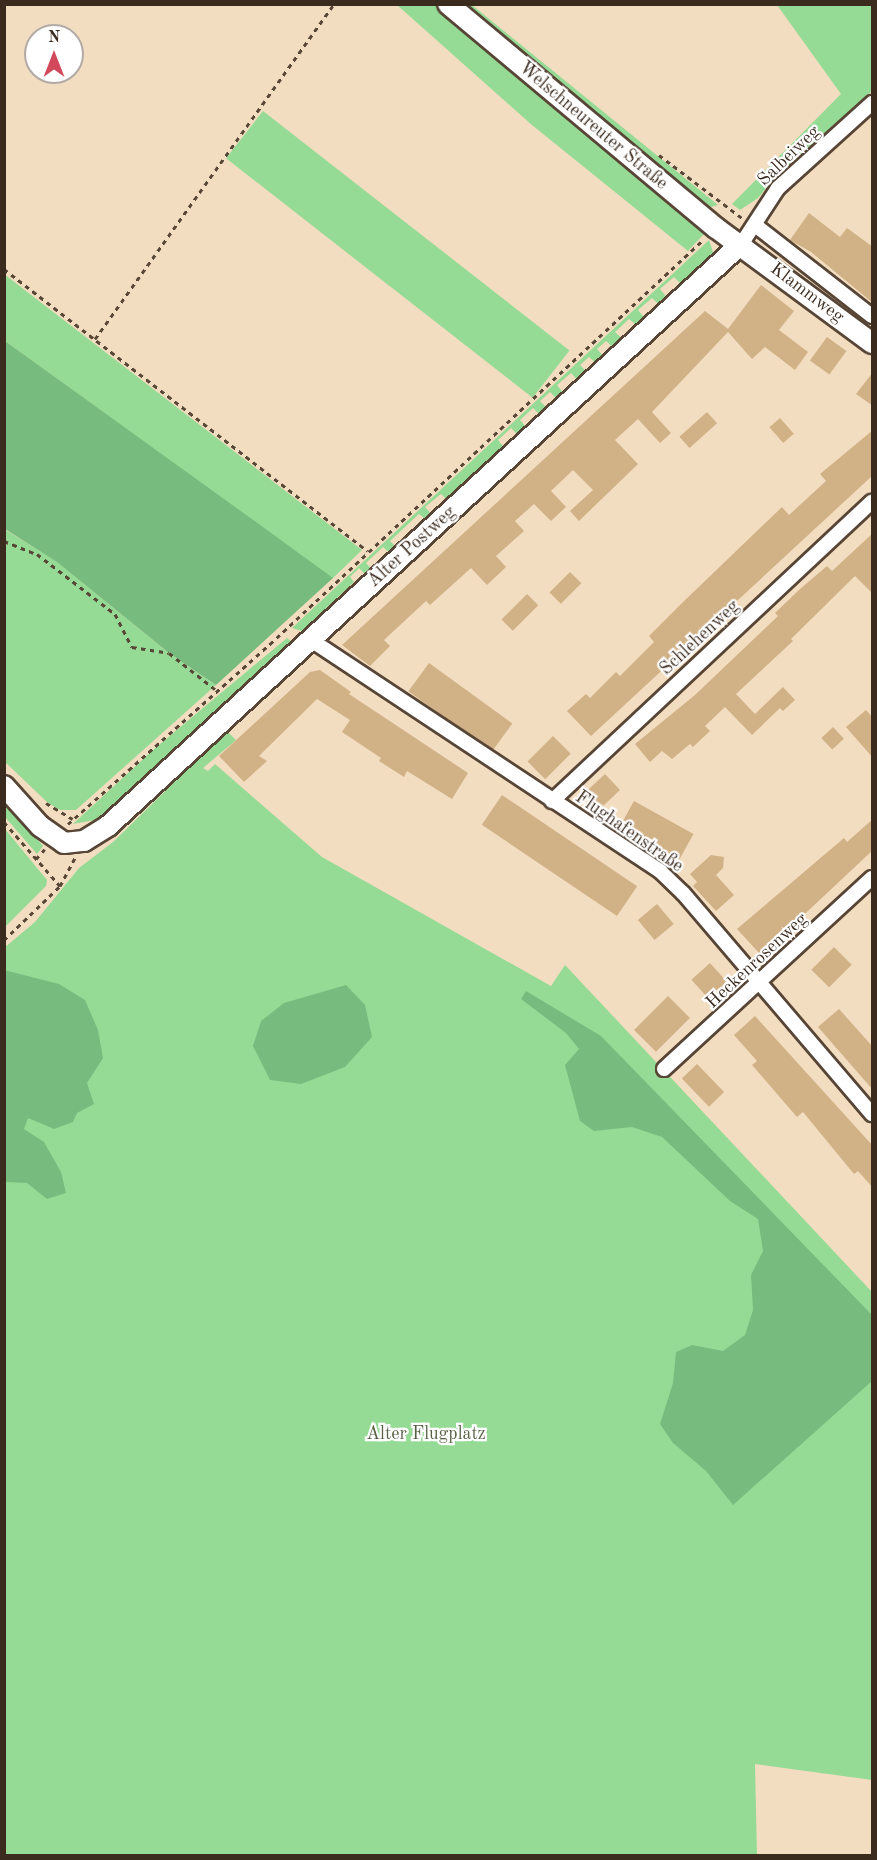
<!DOCTYPE html>
<html>
<head>
<meta charset="utf-8">
<style>
	body { margin:0 }
	#map { position:relative; width:877px; height:1860px; overflow:hidden; background:#f3ddc0; font-family:"Old Standard TT",serif }
	div>[style] { position:absolute }
	.green>* { inset:0; background:#96db95; transform-origin:0 0 }
	.forest>* { inset:0; background:#78bb7e }
	.building>* { inset:0; background:#d1b186; transform-origin:0 0 }
	.path>* { height:3px; margin-top:-1.5px; transform-origin:0; background:repeating-linear-gradient(90deg,#574536 0 4.5px,transparent 0 9px) }
	.roads { filter:drop-shadow(2px 0 #574536) drop-shadow(-2px 0 #574536) drop-shadow(0 2px #574536) drop-shadow(0 -2px #574536) }
	.minor>* { height:14px; margin:-7px; padding:0 7px; transform-origin:7px; border-radius:7px; background:#fff }
	.secondary>* { height:20px; margin:-10px; padding:0 10px; transform-origin:10px; border-radius:10px; background:#fff }
	span { translate:-50% -50%; white-space:nowrap; text-align:center; line-height:1.15; -webkit-text-stroke:4.5px #fff; paint-order:stroke }
	.street-label { font-size:18px; color:#3b2a1e }
	.park-label { font-size:18px; color:#565f42 }
	.frame { position:absolute; inset:0; border:6px solid #3b2a1e; pointer-events:none }
	.north { position:absolute; left:24px; top:24px; width:60px; height:60px; box-sizing:border-box; background:#fff; border:2px solid #b1aaa5; border-radius:50%; rotate:0deg; font-size:16px; font-weight:700; line-height:24px; text-align:center; color:#3b2a1e }
	.north::after { content:''; display:block; margin:auto; width:21px; height:27px; background:#d1495b; clip-path:polygon(50% 0,100% 100%,50% 72%,0 100%) }
</style>
</head>
<body>
<div id="map">
	<div class="green">
		<div style="clip-path:polygon(397px 5px,435px 5px,650px 183px,704px 234px,688px 251px,532px 125px)"></div>
		<div style="clip-path:polygon(462px 5px,472px 5px,718px 205px,711px 207px,652px 161px)"></div>
		<div style="clip-path:polygon(777px 5px,872px 5px,872px 91px,776px 176px,758px 198px,740px 210px,732px 204px,841px 94px)"></div>
		<div style="left:263px;top:111px;width:389px;height:60px;rotate:38deg"></div>
		<div style="clip-path:polygon(709px 240px,714px 255px,684px 287px,674px 277px,660px 289px,669px 300px,662px 307px,652px 298px,638px 310px,647px 321px,640px 328px,629px 319px,615px 332px,625px 341px,616px 350px,606px 341px,597px 349px,606px 359px,599px 366px,589px 357px,580px 365px,590px 375px,580px 383px,571px 373px,557px 385px,566px 396px,560px 402px,550px 392px,540px 401px,550px 411px,543px 418px,533px 408px,520px 420px,529px 430px,521px 438px,511px 428px,498px 440px,507px 451px,450px 502px,441px 494px,425px 507px,434px 517px,429px 522px,419px 514px,390px 541px,398px 549px,392px 555px,383px 547px,366px 563px,374px 572px,368px 577px,359px 568px,350px 577px,354px 582px,323px 611px,327px 615px,308px 633px,292px 628px)"></div>
		<div style="clip-path:polygon(4px 274px,362px 550px,332px 579px,5px 341px)"></div>
		<div style="clip-path:polygon(4px 529px,56px 561px,169px 653px,216px 685px,76px 810px,60px 810px,48px 803px,5px 762px)"></div>
		<div style="clip-path:polygon(287px 638px,294px 643px,106px 818px,73px 824px,154px 749px)"></div>
		<div style="clip-path:polygon(227px 731px,236px 740px,203px 768px,208px 771px,215px 764px,322px 857px,551px 986px,565px 965px,872px 1292px,872px 1780px,755px 1764px,757px 1855px,5px 1855px,4px 948px,35px 922px,79px 868px,113px 842px)"></div>
		<div style="clip-path:polygon(5px 802px,43px 846px,37px 854px,5px 817px)"></div>
		<div style="clip-path:polygon(5px 829px,47px 880px,46px 886px,5px 927px)"></div>
	</div>
	<div class="forest">
		<div style="clip-path:polygon(5px 341px,267px 530px,333px 578px,216px 685px,169px 653px,57px 562px,5px 529px)"></div>
		<div style="clip-path:polygon(4px 970px,59px 984px,85px 1000px,98px 1030px,103px 1058px,87px 1083px,94px 1104px,77px 1113px,73px 1122px,54px 1129px,28px 1118px,24px 1129px,44px 1142px,61px 1172px,66px 1193px,47px 1199px,27px 1183px,5px 1182px)"></div>
		<div style="clip-path:polygon(346px 985px,365px 1005px,372px 1037px,345px 1067px,301px 1084px,270px 1080px,253px 1046px,261px 1021px,284px 1003px)"></div>
		<div style="clip-path:polygon(526px 991px,601px 1036px,872px 1315px,872px 1381px,733px 1505px,706px 1471px,673px 1443px,660px 1424px,673px 1383px,676px 1352px,692px 1345px,723px 1351px,745px 1335px,753px 1310px,751px 1275px,763px 1251px,758px 1219px,730px 1201px,662px 1137px,632px 1127px,594px 1131px,580px 1121px,565px 1065px,579px 1049px,566px 1033px,521px 999px)"></div>
	</div>
	<div class="building">
		<div style="clip-path:polygon(809px 213px,840px 237px,847px 228px,873px 247px,873px 303px,811px 252px,790px 240px)"></div>
		<div style="clip-path:polygon(761px 285px,794px 311px,779px 330px,808px 352px,795px 370px,765px 347px,752px 359px,728px 332px,652px 412px,671px 433px,660px 443px,638px 419px,615px 440px,638px 464px,579px 521px,570px 511px,593px 490px,573px 470px,551px 491px,566px 507px,551px 521px,534px 504px,515px 521px,524px 531px,496px 556px,506px 567px,487px 585px,471px 568px,430px 605px,426px 601px,384px 640px,390px 646px,370px 666px,342px 645px,705px 311px,728px 329px)"></div>
		<div style="left:827px;top:337px;width:24px;height:29px;rotate:36deg"></div>
		<div style="clip-path:polygon(873px 372px,873px 406px,856px 394px)"></div>
		<div style="left:707px;top:412px;width:15px;height:37px;rotate:48deg"></div>
		<div style="left:780px;top:418px;width:21px;height:14px;rotate:49deg"></div>
		<div style="clip-path:polygon(873px 430px,873px 475px,591px 736px,567px 711px,586px 694px,590px 698px,616px 672px,620px 676px,654px 642px,649px 636px,682px 603px,782px 507px,789px 515px,826px 481px,820px 474px)"></div>
		<div style="clip-path:polygon(873px 533px,873px 594px,855px 576px,791px 639px,793px 641px,736px 694px,755px 714px,783px 687px,795px 700px,783px 711px,780px 708px,752px 735px,725px 707px,705px 726px,710px 731px,693px 747px,690px 744px,672px 759px,662px 751px,650px 762px,635px 744px,695px 695px,778px 616px,775px 613px,800px 589px,827px 566px,832px 571px)"></div>
		<div style="left:570px;top:572px;width:16px;height:29px;rotate:45deg"></div>
		<div style="left:527px;top:594px;width:16px;height:36px;rotate:45deg"></div>
		<div style="left:429px;top:663px;width:103px;height:35px;rotate:36deg"></div>
		<div style="clip-path:polygon(320px 670px,351px 692px,349px 694px,468px 773px,452px 799px,407px 771px,404px 777px,379px 761px,381px 758px,342px 732px,350px 720px,317px 699px,259px 756px,267px 761px,244px 782px,219px 756px,310px 672px)"></div>
		<div style="clip-path:polygon(866px 710px,873px 718px,873px 758px,846px 727px)"></div>
		<div style="left:833px;top:727px;width:16px;height:16px;rotate:47deg"></div>
		<div style="left:553px;top:736px;width:25px;height:36px;rotate:45deg"></div>
		<div style="left:605px;top:774px;width:22px;height:28px;rotate:47deg"></div>
		<div style="left:502px;top:795px;width:163px;height:36px;rotate:34deg"></div>
		<div style="left:634px;top:801px;width:68px;height:30px;rotate:29deg"></div>
		<div style="clip-path:polygon(873px 819px,873px 850px,761px 955px,737px 929px,844px 838px,847px 842px)"></div>
		<div style="clip-path:polygon(711px 855px,724px 857px,723px 868px,716px 875px,734px 895px,716px 911px,693px 886px,697px 882px,690px 874px)"></div>
		<div style="left:657px;top:904px;width:26px;height:25px;rotate:50deg"></div>
		<div style="left:834px;top:947px;width:25px;height:32px;rotate:45deg"></div>
		<div style="left:710px;top:963px;width:25px;height:25px;rotate:48deg"></div>
		<div style="left:668px;top:996px;width:31px;height:48px;rotate:45deg"></div>
		<div style="clip-path:polygon(839px 1009px,873px 1047px,873px 1090px,818px 1027px)"></div>
		<div style="clip-path:polygon(755px 1016px,873px 1146px,873px 1188px,858px 1171px,854px 1174px,803px 1112px,797px 1117px,752px 1065px,757px 1061px,734px 1035px)"></div>
		<div style="left:697px;top:1064px;width:39px;height:21px;rotate:46deg"></div>
	</div>
	<div class="path">
		<div style="left:659px;top:155px;width:104px;rotate:37.2deg"></div>
		<div style="left:4px;top:269px;width:460px;rotate:37.8deg"></div>
		<div style="left:95px;top:339px;width:412px;rotate:-54.5deg"></div>
		<div style="left:4px;top:541px;width:35px;rotate:22deg"></div>
		<div style="left:37px;top:554px;width:98px;rotate:37.6deg"></div>
		<div style="left:115px;top:614px;width:37px;rotate:63deg"></div>
		<div style="left:132px;top:647px;width:37px;rotate:9deg"></div>
		<div style="left:169px;top:653px;width:60px;rotate:38.2deg"></div>
		<div style="left:46px;top:803px;width:31px;rotate:31deg"></div>
		<div style="left:4px;top:822px;width:85px;rotate:48.8deg"></div>
		<div style="left:68px;top:824px;width:271px;rotate:-41.7deg"></div>
		<div style="left:270px;top:644px;width:592px;rotate:-43.02deg"></div>
		<div style="left:36px;top:859px;width:13px;rotate:-48deg"></div>
		<div style="left:4px;top:940px;width:78px;rotate:-44deg"></div>
		<div style="left:60px;top:886px;width:32px;rotate:-62deg"></div>
	</div>
	<div class="roads">
		<div class="minor">
			<div style="left:755px;top:225px;width:148px;rotate:37.9deg"></div>
			<div style="left:742px;top:243px;width:66px;rotate:-56.8deg"></div>
			<div style="left:778px;top:188px;width:127px;rotate:-42.1deg"></div>
			<div style="left:311px;top:640px;width:419px;rotate:33.5deg"></div>
			<div style="left:660px;top:871px;width:32px;rotate:44deg"></div>
			<div style="left:683px;top:893px;width:291px;rotate:49.5deg"></div>
			<div style="left:552px;top:801px;width:438px;rotate:-43.1deg"></div>
			<div style="left:664px;top:1069px;width:282px;rotate:-42.6deg"></div>
		</div>
		<div class="secondary">
			<div style="left:448px;top:4px;width:349px;rotate:39.9deg"></div>
			<div style="left:716px;top:228px;width:194px;rotate:36.4deg"></div>
			<div style="left:4px;top:786px;width:54px;rotate:48deg"></div>
			<div style="left:40px;top:826px;width:29px;rotate:35deg"></div>
			<div style="left:64px;top:843px;width:20px;rotate:-6deg"></div>
			<div style="left:84px;top:841px;width:28px;rotate:-32deg"></div>
			<div style="left:108px;top:826px;width:861px;rotate:-42.6deg"></div>
		</div>
	</div>
	<div class="street-label">
		<span style="left:593px;top:126px;rotate:40deg">Welschneureuter Straße</span>
		<span style="left:789px;top:156px;rotate:-44deg">Salbeiweg</span>
		<span style="left:807px;top:293px;rotate:37deg">Klammweg</span>
		<span style="left:412px;top:547px;rotate:-42deg">Alter Postweg</span>
		<span style="left:700px;top:638px;rotate:-43deg">Schlehenweg</span>
		<span style="left:629px;top:832px;rotate:35deg">Flughafenstraße</span>
		<span style="left:757px;top:961px;rotate:-43deg">Heckenrosenweg</span>
	</div>
	<div class="park-label">
		<span style="left:426px;top:1434px">Alter Flugplatz</span>
	</div>
	<div class="frame"></div>
	<div class="north">N</div>
</div>
</body>
</html>
